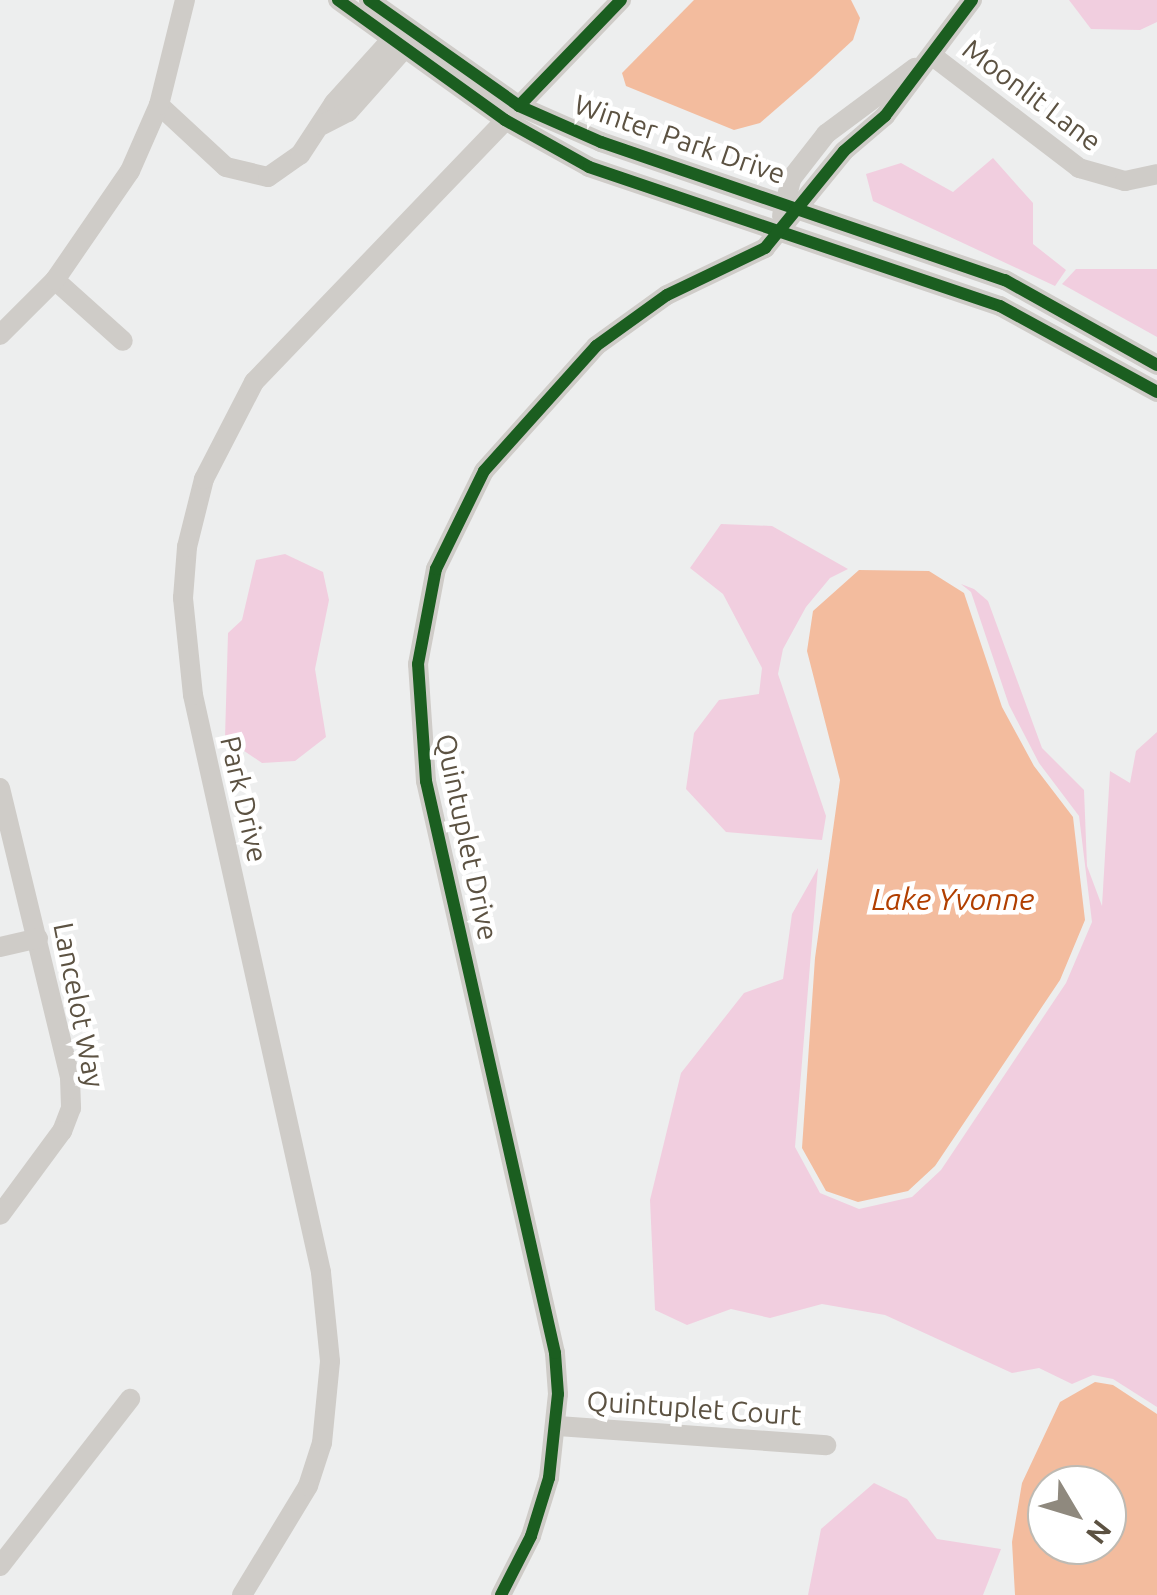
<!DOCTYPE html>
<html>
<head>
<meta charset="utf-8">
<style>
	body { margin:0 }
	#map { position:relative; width:1157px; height:1595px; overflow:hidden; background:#edeeee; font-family:Ubuntu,sans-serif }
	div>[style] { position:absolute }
	.green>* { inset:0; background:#f1cedf }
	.water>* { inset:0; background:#f3bc9e }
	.minor>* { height:20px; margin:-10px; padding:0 10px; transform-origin:10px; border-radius:10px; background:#cfccc8 }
	.cycleway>* { height:12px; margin:-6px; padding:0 6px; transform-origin:6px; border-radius:6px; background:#1b5e20 }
	span { translate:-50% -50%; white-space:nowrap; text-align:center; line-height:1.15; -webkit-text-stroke:9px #fff; paint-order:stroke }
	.street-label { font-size:28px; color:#5c5242 }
	.water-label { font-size:30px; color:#b13f00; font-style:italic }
	.north { position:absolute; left:1027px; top:1465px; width:100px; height:100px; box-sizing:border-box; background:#fff; border:2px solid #bebab3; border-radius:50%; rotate:128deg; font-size:28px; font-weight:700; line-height:40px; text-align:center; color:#5c5242 }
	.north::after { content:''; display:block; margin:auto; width:35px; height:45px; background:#8f897e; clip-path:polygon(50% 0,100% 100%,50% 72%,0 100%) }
</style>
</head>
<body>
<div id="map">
	<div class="green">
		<div style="clip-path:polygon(1069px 0,1157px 0,1157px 22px,1140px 30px,1091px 29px)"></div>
		<div style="clip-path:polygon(993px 158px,1033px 203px,1033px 244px,1066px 270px,1055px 286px,873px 201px,866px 174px,901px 163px,953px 192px)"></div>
		<div style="clip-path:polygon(1076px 269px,1157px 269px,1157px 337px,1062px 284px)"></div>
		<div style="clip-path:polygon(721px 524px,772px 526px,848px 569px,830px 578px,806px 607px,783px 649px,778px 674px,826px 816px,822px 840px,726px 832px,686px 789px,694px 733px,719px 700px,759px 694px,762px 668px,723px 594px,690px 568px)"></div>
		<div style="clip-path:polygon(285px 554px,323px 572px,329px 600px,315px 669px,326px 737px,295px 761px,262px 763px,225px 738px,228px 633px,242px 620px,256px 560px)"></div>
		<div style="clip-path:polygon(961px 584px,974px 589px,988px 601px,1042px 748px,1084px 790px,1087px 866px,1102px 906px,1110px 771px,1130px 783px,1136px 751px,1157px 732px,1157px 1407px,1113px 1379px,1093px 1375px,1072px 1384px,1039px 1368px,1012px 1373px,885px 1315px,822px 1304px,770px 1318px,731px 1309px,687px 1325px,655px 1310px,650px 1200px,681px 1073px,744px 993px,783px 979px,792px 914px,818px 868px,795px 1147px,820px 1193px,859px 1209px,912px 1197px,941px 1170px,1066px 983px,1092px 922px,1079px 816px,1039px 763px,1009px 705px,971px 592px)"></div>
		<div style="clip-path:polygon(874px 1483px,907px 1499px,937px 1539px,1001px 1549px,983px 1595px,808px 1595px,821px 1529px)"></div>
	</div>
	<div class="water">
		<div style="clip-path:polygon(694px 0,851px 0,860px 18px,853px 40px,813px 77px,760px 123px,734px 130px,626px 86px,622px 73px)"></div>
		<div style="clip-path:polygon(859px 570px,929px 571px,964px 593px,1002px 707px,1034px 766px,1073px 817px,1085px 920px,1060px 980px,935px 1166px,908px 1191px,858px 1202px,826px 1191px,802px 1148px,815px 958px,840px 780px,807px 651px,813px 611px)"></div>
		<div style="clip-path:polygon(evenodd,1095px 1382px,1113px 1385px,1157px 1414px,1157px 1595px,1015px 1595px,1012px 1542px,1022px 1483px,1060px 1402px,1095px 1382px,1047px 1485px,1107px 1485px,1107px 1545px,1047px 1545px,1047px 1485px)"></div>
	</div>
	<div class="minor">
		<div style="left:338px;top:0;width:206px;rotate:35.7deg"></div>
		<div style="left:505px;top:120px;width:96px;rotate:29.2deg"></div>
		<div style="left:589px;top:167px;width:434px;rotate:18.7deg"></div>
		<div style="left:1000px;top:306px;width:179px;rotate:28.7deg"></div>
		<div style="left:369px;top:0;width:184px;rotate:35.2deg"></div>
		<div style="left:519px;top:106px;width:90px;rotate:23.7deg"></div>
		<div style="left:601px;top:142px;width:427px;rotate:18.9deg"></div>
		<div style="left:1005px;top:280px;width:174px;rotate:29.2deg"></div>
		<div style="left:934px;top:57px;width:183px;rotate:37.4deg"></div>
		<div style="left:1079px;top:168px;width:48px;rotate:15.8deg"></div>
		<div style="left:1125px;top:181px;width:33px;rotate:-12deg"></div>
		<div style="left:159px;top:105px;width:91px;rotate:42.8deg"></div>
		<div style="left:226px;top:167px;width:43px;rotate:13.4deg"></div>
		<div style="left:268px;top:177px;width:39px;rotate:-35deg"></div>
		<div style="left:300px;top:155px;width:62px;rotate:-56.8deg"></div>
		<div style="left:334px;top:103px;width:84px;rotate:-47.9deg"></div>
		<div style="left:322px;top:125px;width:29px;rotate:-27deg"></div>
		<div style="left:348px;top:112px;width:84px;rotate:-48.4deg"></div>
		<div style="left:782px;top:216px;width:38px;rotate:-76deg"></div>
		<div style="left:791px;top:179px;width:57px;rotate:-52.1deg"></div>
		<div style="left:826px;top:134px;width:111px;rotate:-36.6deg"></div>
		<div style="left:55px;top:280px;width:91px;rotate:41.9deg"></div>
		<div style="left:0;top:335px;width:78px;rotate:-45deg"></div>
		<div style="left:55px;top:280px;width:132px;rotate:-55.5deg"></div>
		<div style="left:130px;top:171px;width:72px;rotate:-66.3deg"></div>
		<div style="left:159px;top:105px;width:108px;rotate:-76.1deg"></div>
		<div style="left:0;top:788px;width:298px;rotate:76.4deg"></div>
		<div style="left:70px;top:1078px;width:30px;rotate:88deg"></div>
		<div style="left:71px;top:1108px;width:25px;rotate:111deg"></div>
		<div style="left:62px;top:1131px;width:104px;rotate:126.4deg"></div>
		<div style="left:0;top:947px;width:39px;rotate:-13deg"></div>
		<div style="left:558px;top:1426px;width:269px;rotate:4.1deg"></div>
		<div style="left:0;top:1566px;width:212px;rotate:-52.1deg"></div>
		<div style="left:242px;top:1595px;width:127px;rotate:-58.8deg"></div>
		<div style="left:308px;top:1486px;width:45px;rotate:-72deg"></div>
		<div style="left:322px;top:1443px;width:82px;rotate:-84.4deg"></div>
		<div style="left:330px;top:1361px;width:89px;rotate:-95.8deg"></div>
		<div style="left:321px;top:1272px;width:591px;rotate:-102.51deg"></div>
		<div style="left:193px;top:695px;width:98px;rotate:-95.9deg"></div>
		<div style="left:183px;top:598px;width:51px;rotate:-85.5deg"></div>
		<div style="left:187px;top:547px;width:70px;rotate:-76deg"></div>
		<div style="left:204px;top:479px;width:109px;rotate:-62.7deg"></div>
		<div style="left:254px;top:382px;width:530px;rotate:-46.15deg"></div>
		<div style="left:501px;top:1595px;width:66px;rotate:-63deg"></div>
		<div style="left:531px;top:1536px;width:61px;rotate:-72.8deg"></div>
		<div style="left:549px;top:1478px;width:84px;rotate:-83.9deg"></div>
		<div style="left:558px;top:1394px;width:41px;rotate:-94.2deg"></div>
		<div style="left:555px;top:1353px;width:586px;rotate:-102.71deg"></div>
		<div style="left:426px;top:781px;width:117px;rotate:-93.9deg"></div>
		<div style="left:418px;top:664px;width:97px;rotate:-79.3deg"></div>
		<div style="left:436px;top:569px;width:109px;rotate:-63.9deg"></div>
		<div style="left:484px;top:471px;width:168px;rotate:-48.1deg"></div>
		<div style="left:596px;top:346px;width:87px;rotate:-35.7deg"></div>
		<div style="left:667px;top:295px;width:109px;rotate:-25.6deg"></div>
		<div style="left:765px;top:248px;width:125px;rotate:-50.8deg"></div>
		<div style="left:844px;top:151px;width:54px;rotate:-40.5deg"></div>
		<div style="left:885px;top:116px;width:145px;rotate:-53.1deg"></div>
	</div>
	<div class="cycleway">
		<div style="left:338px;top:0;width:206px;rotate:35.7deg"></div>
		<div style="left:505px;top:120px;width:96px;rotate:29.2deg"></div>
		<div style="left:589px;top:167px;width:434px;rotate:18.7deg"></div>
		<div style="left:1000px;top:306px;width:179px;rotate:28.7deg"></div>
		<div style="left:369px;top:0;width:184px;rotate:35.2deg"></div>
		<div style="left:519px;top:106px;width:90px;rotate:23.7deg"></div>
		<div style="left:601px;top:142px;width:427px;rotate:18.9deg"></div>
		<div style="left:1005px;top:280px;width:174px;rotate:29.2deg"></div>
		<div style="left:519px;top:106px;width:147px;rotate:-46.1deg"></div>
		<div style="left:501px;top:1595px;width:66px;rotate:-63deg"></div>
		<div style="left:531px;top:1536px;width:61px;rotate:-72.8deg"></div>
		<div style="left:549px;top:1478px;width:84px;rotate:-83.9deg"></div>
		<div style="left:558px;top:1394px;width:41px;rotate:-94.2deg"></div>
		<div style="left:555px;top:1353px;width:586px;rotate:-102.71deg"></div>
		<div style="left:426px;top:781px;width:117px;rotate:-93.9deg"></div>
		<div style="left:418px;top:664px;width:97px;rotate:-79.3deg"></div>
		<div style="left:436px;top:569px;width:109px;rotate:-63.9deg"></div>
		<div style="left:484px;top:471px;width:168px;rotate:-48.1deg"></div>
		<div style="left:596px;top:346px;width:87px;rotate:-35.7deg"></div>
		<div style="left:667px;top:295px;width:109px;rotate:-25.6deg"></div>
		<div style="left:765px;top:248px;width:125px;rotate:-50.8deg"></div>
		<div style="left:844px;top:151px;width:54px;rotate:-40.5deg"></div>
		<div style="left:885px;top:116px;width:145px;rotate:-53.1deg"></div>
	</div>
	<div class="street-label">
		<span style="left:1032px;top:95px;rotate:37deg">Moonlit Lane</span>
		<span style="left:680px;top:139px;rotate:19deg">Winter Park Drive</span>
		<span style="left:244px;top:799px;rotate:77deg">Park Drive</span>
		<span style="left:467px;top:837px;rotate:78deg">Quintuplet Drive</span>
		<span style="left:79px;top:1005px;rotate:79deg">Lancelot Way</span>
		<span style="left:694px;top:1408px;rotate:4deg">Quintuplet Court</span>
	</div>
	<div class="water-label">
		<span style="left:953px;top:899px">Lake Yvonne</span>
	</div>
	<div class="north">N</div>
</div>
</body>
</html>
